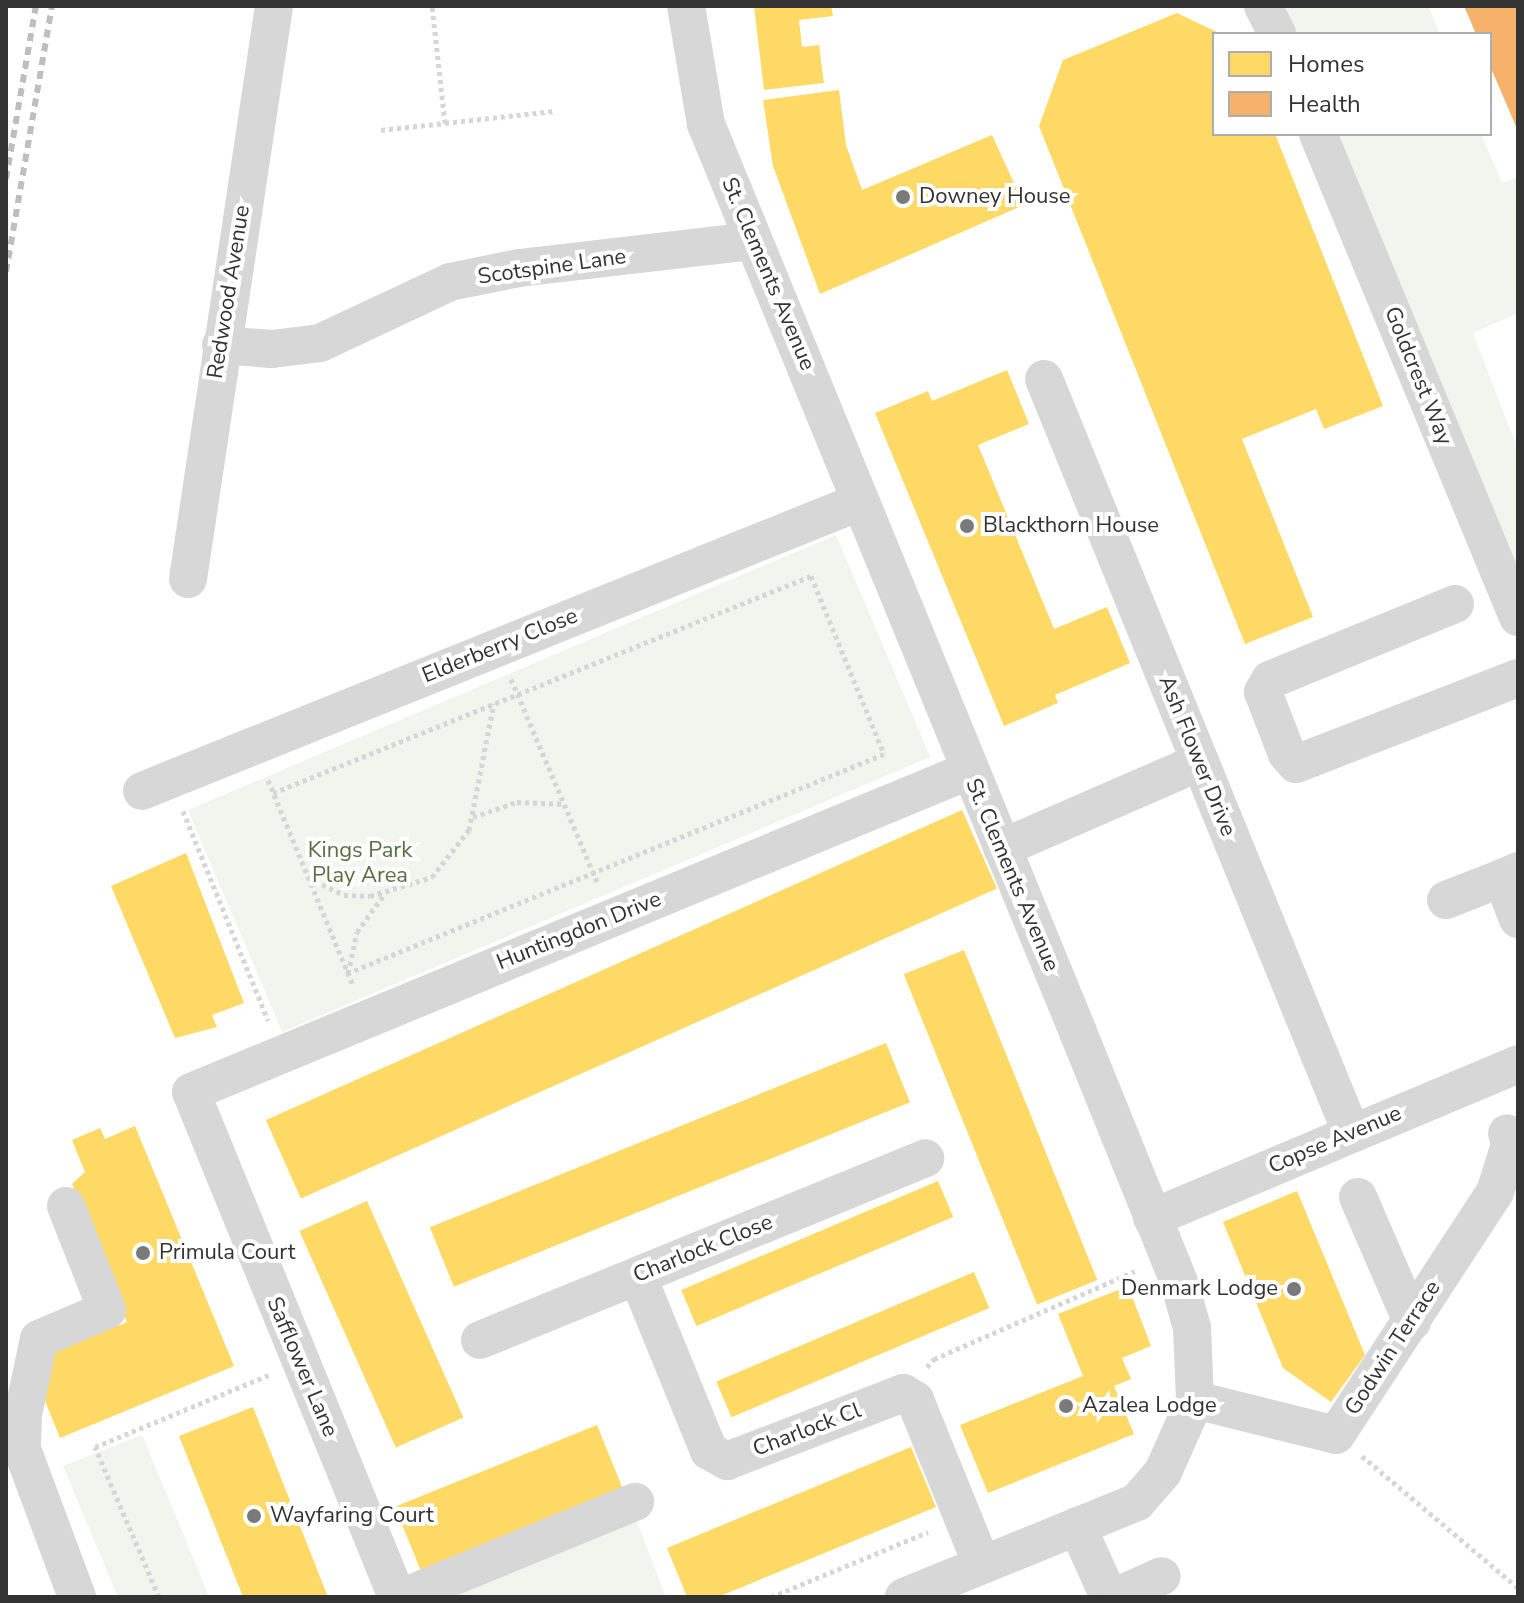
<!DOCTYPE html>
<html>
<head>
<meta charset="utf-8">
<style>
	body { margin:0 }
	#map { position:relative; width:1524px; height:1603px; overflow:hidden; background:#fff; font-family:"Nunito Sans",sans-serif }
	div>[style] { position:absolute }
	.green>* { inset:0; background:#f1f5ed; transform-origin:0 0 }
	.homes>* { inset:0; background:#ffd966; transform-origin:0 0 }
	.health>* { inset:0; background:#f6b26b }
	.path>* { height:5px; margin-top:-2.5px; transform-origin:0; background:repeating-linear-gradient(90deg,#d6d6d6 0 4px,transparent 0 8px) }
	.minor>* { height:38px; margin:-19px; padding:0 19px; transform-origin:19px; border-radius:19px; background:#d7d7d7 }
	.rail>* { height:6px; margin-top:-3px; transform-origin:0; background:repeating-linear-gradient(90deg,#bebebe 0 8px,transparent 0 14px) }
	.dots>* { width:22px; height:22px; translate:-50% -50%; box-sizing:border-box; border:4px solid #fff; border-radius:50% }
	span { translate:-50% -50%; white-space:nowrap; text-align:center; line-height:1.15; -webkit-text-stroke:8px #fff; paint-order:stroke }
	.poi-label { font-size:22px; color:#333 }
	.left { translate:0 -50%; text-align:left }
	.right { translate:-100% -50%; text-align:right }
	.street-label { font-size:22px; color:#333 }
	.park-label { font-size:22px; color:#56703f }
	.frame { position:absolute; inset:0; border:8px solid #333; pointer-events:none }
	.legend { position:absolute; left:1212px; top:32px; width:280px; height:104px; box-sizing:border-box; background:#fff; border:2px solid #adadad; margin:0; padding:10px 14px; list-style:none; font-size:24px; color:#333 }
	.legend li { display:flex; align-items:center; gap:16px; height:40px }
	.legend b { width:40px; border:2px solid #adadad }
</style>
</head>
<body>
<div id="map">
	<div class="green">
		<div style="clip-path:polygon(1285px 6px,1428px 6px,1440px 34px,1296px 34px)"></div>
		<div style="clip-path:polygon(1337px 134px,1481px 134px,1502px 183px,1518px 177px,1518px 313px,1473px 333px,1518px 450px,1518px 567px)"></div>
		<div style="left:836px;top:535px;width:241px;height:704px;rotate:67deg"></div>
		<div style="clip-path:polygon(142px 1435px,196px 1565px,209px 1597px,118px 1597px,63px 1466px)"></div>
		<div style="clip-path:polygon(635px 1517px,666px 1597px,443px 1597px)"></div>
	</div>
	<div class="homes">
		<div style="clip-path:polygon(754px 6px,831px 6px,833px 16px,799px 20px,802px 47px,819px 45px,824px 83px,764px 90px)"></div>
		<div style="clip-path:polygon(1177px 13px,1221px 34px,1214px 34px,1214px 134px,1275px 134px,1383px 406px,1324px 429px,1316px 409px,1242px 439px,1313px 617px,1245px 644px,1039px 126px,1063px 60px)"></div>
		<div style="clip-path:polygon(839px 90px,846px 145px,862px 190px,992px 135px,1024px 205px,820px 294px,773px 166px,763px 100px)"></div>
		<div style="clip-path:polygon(1007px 370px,1029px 424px,978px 445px,1054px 629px,1107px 607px,1130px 663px,1055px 695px,1058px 703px,1004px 726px,875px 413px,928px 391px,932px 401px)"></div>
		<div style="left:962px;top:810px;width:86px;height:762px;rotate:66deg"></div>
		<div style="clip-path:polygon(186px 853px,244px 1003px,212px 1015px,217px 1027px,175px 1038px,111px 886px)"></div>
		<div style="left:964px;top:950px;width:356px;height:65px;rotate:68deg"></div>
		<div style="left:886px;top:1043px;width:64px;height:492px;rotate:68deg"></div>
		<div style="clip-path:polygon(135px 1126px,234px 1366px,60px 1438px,43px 1396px,51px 1353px,127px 1322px,72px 1184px,85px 1172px,72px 1140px,100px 1128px,105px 1139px)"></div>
		<div style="left:938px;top:1181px;width:39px;height:279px;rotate:67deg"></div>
		<div style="clip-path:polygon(1297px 1191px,1365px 1355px,1331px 1402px,1283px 1368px,1223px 1222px)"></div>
		<div style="left:367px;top:1201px;width:237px;height:74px;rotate:66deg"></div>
		<div style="left:974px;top:1272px;width:39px;height:280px;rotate:67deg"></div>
		<div style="clip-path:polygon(1128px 1286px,1151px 1346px,1122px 1358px,1131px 1379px,1114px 1386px,1134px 1434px,988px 1493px,960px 1425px,1083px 1376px,1058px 1314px)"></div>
		<div style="clip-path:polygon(253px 1407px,328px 1597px,243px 1597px,179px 1436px)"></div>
		<div style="left:597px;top:1425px;width:70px;height:218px;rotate:68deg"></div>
		<div style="clip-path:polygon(911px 1447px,936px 1507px,718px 1597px,687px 1597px,667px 1548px)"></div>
	</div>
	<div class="health">
		<div style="clip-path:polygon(1464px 6px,1518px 6px,1518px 131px,1490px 66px,1490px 34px,1476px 34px)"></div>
	</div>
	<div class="path">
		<div style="left:445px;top:123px;width:110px;rotate:-6.3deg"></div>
		<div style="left:381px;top:130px;width:64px;rotate:-6.2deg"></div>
		<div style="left:445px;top:123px;width:118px;rotate:-96.3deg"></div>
		<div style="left:511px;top:679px;width:223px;rotate:67deg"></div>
		<div style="left:268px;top:780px;width:222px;rotate:67.5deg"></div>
		<div style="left:273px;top:793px;width:580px;rotate:-21.97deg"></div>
		<div style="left:811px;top:576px;width:192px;rotate:67.7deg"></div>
		<div style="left:884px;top:754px;width:579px;rotate:157.78deg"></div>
		<div style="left:348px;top:973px;width:42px;rotate:-77.6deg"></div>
		<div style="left:357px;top:932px;width:48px;rotate:-54.3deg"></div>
		<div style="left:183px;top:811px;width:226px;rotate:67.9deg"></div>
		<div style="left:473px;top:817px;width:46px;rotate:-18.8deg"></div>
		<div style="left:517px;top:802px;width:47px;rotate:2.4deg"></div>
		<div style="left:308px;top:877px;width:40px;rotate:26.6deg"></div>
		<div style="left:344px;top:895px;width:26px;rotate:2deg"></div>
		<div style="left:370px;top:896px;width:65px;rotate:-17deg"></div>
		<div style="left:432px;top:877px;width:60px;rotate:-51.8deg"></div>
		<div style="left:469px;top:830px;width:129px;rotate:-78.9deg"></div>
		<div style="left:927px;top:1367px;width:11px;rotate:-49deg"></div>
		<div style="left:934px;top:1359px;width:219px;rotate:-23.6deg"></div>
		<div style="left:1362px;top:1456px;width:204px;rotate:40.2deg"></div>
		<div style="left:159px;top:1597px;width:163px;rotate:-113.1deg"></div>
		<div style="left:95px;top:1447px;width:188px;rotate:-22.5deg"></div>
		<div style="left:771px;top:1597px;width:170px;rotate:-22.5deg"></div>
	</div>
	<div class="minor">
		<div style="left:686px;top:6px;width:120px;rotate:80.4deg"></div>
		<div style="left:706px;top:124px;width:981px;rotate:67.72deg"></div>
		<div style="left:1078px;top:1032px;width:273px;rotate:68deg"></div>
		<div style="left:1180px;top:1285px;width:45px;rotate:74.4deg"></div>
		<div style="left:1192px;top:1328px;width:72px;rotate:87.6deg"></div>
		<div style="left:1195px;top:1400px;width:79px;rotate:114deg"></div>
		<div style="left:1163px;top:1472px;width:40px;rotate:131deg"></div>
		<div style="left:1137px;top:1502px;width:252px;rotate:157.8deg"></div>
		<div style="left:1263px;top:6px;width:31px;rotate:63deg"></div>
		<div style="left:1318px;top:134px;width:523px;rotate:67.51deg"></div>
		<div style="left:221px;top:345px;width:51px;rotate:4.5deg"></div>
		<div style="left:272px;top:349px;width:48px;rotate:-7.1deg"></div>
		<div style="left:320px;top:343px;width:144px;rotate:-25.1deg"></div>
		<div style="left:450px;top:282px;width:70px;rotate:-11.5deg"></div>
		<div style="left:519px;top:268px;width:236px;rotate:-6.6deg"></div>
		<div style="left:1044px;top:379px;width:813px;rotate:67.82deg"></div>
		<div style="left:188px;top:579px;width:579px;rotate:-81.46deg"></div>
		<div style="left:1455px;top:604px;width:200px;rotate:157.7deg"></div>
		<div style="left:1270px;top:680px;width:14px;rotate:120deg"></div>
		<div style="left:1263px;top:692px;width:66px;rotate:68.8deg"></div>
		<div style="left:1287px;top:754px;width:13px;rotate:48deg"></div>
		<div style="left:1296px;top:764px;width:238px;rotate:-21.2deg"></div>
		<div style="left:142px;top:791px;width:773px;rotate:-21.95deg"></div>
		<div style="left:1002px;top:848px;width:216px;rotate:-23.5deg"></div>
		<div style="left:1518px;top:871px;width:17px;rotate:156deg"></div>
		<div style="left:1502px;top:878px;width:44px;rotate:68.7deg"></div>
		<div style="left:1446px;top:900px;width:60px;rotate:-21.4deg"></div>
		<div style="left:1358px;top:1197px;width:136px;rotate:66.6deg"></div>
		<div style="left:66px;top:1206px;width:112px;rotate:68.5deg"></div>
		<div style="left:107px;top:1310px;width:74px;rotate:156.9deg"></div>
		<div style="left:39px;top:1339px;width:77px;rotate:102deg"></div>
		<div style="left:23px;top:1414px;width:35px;rotate:92deg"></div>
		<div style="left:22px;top:1449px;width:158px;rotate:69.6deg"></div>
		<div style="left:1152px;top:1218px;width:397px;rotate:-22.8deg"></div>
		<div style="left:638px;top:1277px;width:188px;rotate:67.8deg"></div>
		<div style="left:709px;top:1451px;width:21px;rotate:29deg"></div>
		<div style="left:727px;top:1461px;width:189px;rotate:-21.1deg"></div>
		<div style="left:903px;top:1393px;width:14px;rotate:30deg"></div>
		<div style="left:915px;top:1400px;width:178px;rotate:67.9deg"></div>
		<div style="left:480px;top:1340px;width:481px;rotate:-22.2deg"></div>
		<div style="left:1195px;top:1400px;width:145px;rotate:13.9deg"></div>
		<div style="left:1336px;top:1435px;width:290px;rotate:-56.8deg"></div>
		<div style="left:1495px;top:1192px;width:49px;rotate:-72.3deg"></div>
		<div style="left:1510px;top:1145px;width:12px;rotate:-104deg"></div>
		<div style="left:1077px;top:1526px;width:78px;rotate:65.7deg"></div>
		<div style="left:397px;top:1597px;width:545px;rotate:-112.19deg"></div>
		<div style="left:191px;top:1092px;width:841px;rotate:-22.45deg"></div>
		<div style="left:403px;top:1597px;width:251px;rotate:-22.3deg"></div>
		<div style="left:1115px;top:1597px;width:51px;rotate:-24.1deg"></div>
	</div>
	<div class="rail">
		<div style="left:6px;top:179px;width:176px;rotate:-80.2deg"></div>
		<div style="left:6px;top:272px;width:270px;rotate:-80.2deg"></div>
	</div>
	<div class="dots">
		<div style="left:903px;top:197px;background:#7a7a7a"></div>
		<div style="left:967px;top:526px;background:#7a7a7a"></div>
		<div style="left:143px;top:1253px;background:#7a7a7a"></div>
		<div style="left:1294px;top:1289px;background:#7a7a7a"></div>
		<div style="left:1066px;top:1406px;background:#7a7a7a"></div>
		<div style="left:254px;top:1516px;background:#7a7a7a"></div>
	</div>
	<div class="poi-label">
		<span class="left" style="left:919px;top:197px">Downey House</span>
		<span class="left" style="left:983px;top:526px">Blackthorn House</span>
		<span class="left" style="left:159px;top:1253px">Primula Court</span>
		<span class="right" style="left:1278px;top:1289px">Denmark Lodge</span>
		<span class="left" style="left:1082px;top:1406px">Azalea Lodge</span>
		<span class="left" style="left:270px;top:1516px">Wayfaring Court</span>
	</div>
	<div class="street-label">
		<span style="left:552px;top:267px;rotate:-8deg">Scotspine Lane</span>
		<span style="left:768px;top:274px;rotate:67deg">St. Clements Avenue</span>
		<span style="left:229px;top:292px;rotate:-81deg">Redwood Avenue</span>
		<span style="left:1418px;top:376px;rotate:68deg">Goldcrest Way</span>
		<span style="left:500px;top:646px;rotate:-22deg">Elderberry Close</span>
		<span style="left:1197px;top:756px;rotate:68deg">Ash Flower Drive</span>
		<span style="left:1012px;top:875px;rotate:67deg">St. Clements Avenue</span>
		<span style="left:579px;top:931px;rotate:-22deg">Huntingdon Drive</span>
		<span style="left:1335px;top:1140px;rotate:-23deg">Copse Avenue</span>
		<span style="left:703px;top:1249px;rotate:-22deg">Charlock Close</span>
		<span style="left:1393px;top:1348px;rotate:-57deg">Godwin Terrace</span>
		<span style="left:302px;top:1367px;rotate:67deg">Safflower Lane</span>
		<span style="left:807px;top:1430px;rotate:-21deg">Charlock Cl</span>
	</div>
	<div class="park-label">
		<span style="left:360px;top:863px">Kings Park<br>Play Area</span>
	</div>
	<div class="frame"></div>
	<ul class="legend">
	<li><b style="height:22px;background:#ffd966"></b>Homes</li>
	<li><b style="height:22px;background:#f6b26b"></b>Health</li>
	</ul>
</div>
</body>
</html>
